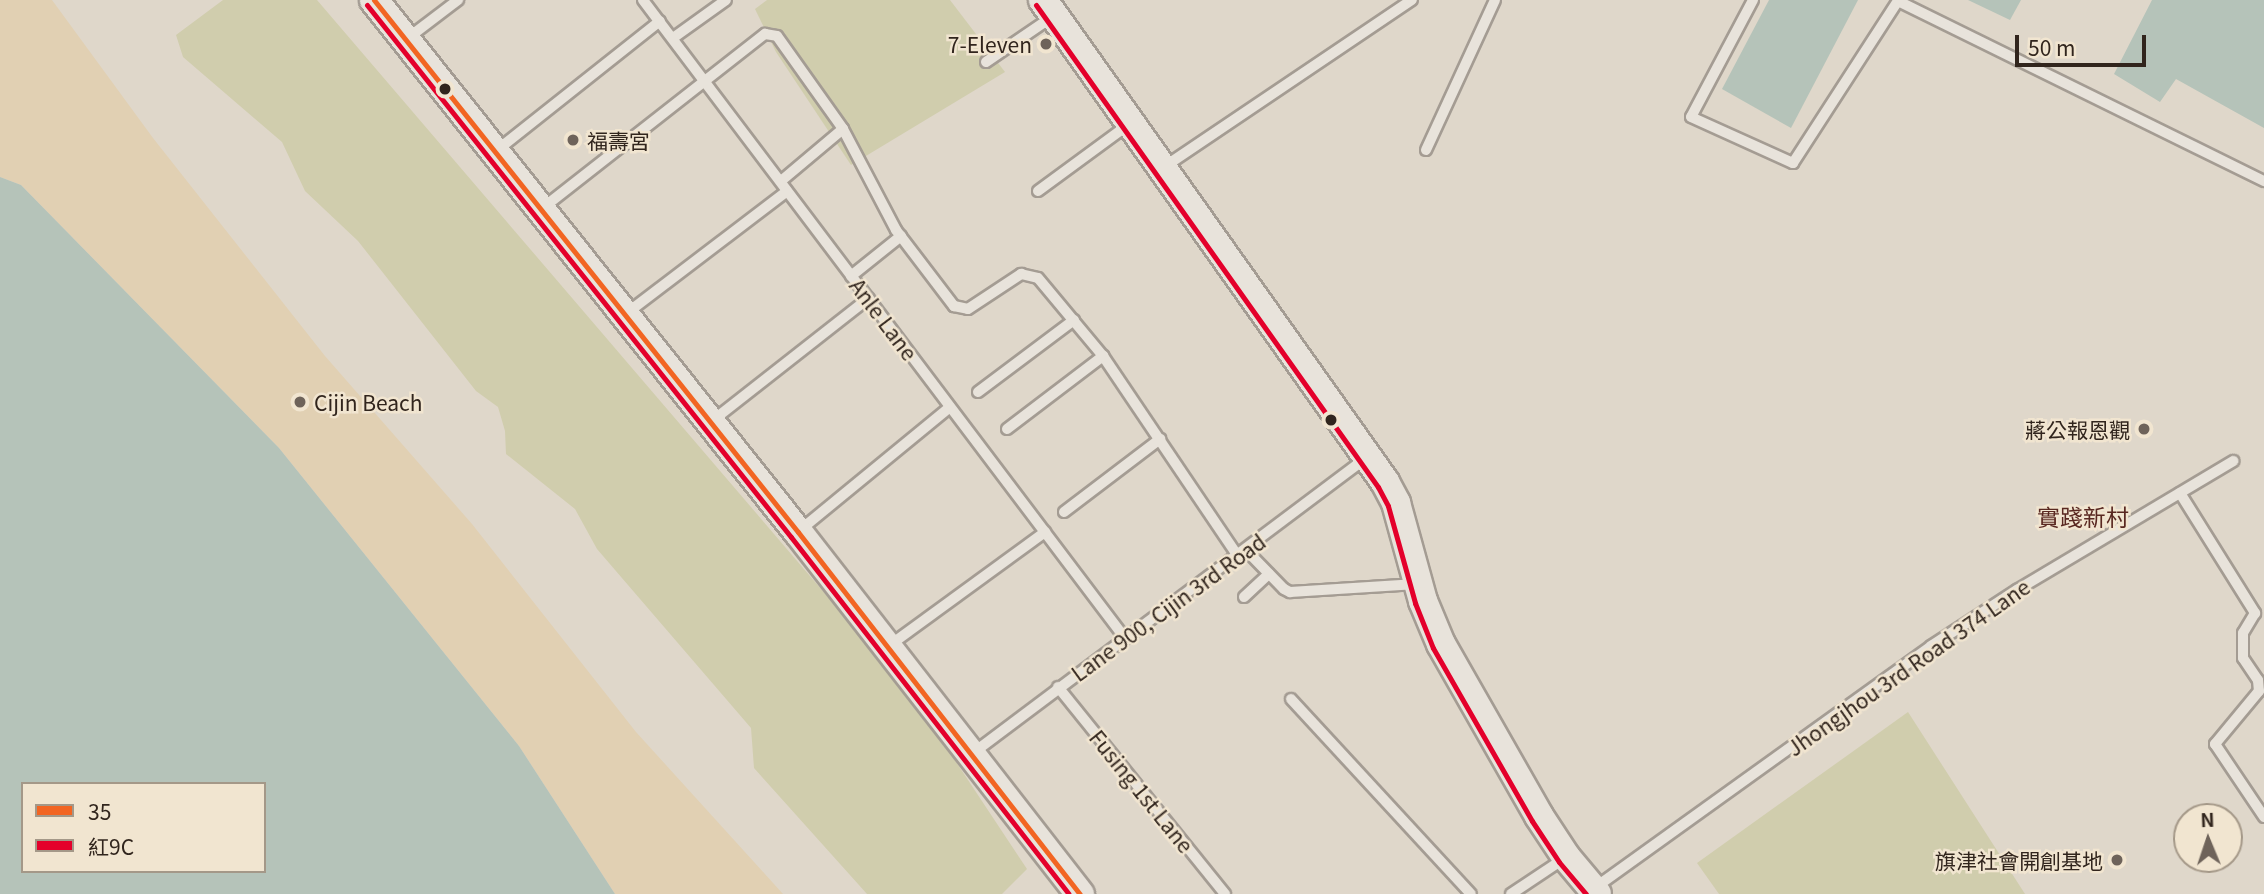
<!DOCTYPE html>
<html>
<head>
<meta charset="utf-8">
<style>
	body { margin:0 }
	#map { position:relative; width:2264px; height:894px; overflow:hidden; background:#dfd7ca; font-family:Georgia,"Noto Sans TC",serif }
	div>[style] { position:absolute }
	.green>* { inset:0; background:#d0cdad }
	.sand>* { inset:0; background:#e1d0b3 }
	.water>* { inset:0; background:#b5c3b9 }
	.roads { filter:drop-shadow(2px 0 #a49c93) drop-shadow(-2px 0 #a49c93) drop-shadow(0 2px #a49c93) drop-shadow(0 -2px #a49c93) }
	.lane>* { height:10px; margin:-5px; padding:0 5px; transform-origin:5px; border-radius:5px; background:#e8e3db }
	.secondary>* { height:28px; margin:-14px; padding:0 14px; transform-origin:14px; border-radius:14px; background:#e8e3db }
	.bus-1>* { height:5px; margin:-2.5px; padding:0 2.5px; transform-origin:2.5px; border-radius:2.5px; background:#f26522 }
	.bus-2>* { height:5px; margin:-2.5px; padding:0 2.5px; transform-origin:2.5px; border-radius:2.5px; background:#e4002b }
	.dots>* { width:19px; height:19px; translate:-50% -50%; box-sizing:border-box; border:4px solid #f1e5d0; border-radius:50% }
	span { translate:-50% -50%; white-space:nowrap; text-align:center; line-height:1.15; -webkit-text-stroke:5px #f1e5d0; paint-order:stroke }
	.poi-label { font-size:21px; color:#31251d }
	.right { translate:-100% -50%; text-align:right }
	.left { translate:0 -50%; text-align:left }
	.street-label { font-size:21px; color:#31251d }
	.neighbourhood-label { font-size:23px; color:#592821 }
	.legend { position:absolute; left:21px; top:782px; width:245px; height:91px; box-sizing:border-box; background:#f1e5d0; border:2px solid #a49888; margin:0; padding:9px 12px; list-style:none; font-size:21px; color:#31251d }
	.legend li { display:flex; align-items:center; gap:14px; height:35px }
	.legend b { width:35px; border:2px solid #a49888 }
	.north { position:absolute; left:2173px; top:803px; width:70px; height:70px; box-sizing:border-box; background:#f1e5d0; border:2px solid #a49888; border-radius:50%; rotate:358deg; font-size:19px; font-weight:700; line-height:28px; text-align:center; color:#31251d }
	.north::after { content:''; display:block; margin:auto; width:24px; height:32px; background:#6e635a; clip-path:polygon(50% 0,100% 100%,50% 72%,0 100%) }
	.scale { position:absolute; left:2015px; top:35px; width:131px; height:32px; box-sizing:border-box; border:4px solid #31251d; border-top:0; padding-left:9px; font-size:21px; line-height:24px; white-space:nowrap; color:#31251d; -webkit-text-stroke:5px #f1e5d0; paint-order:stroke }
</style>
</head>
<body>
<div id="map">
	<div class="green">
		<div style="clip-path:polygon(223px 0,317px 0,911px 694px,1027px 869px,1002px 894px,867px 894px,754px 768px,751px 728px,597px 549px,575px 509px,506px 454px,505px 431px,498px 407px,476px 391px,358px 241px,305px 191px,282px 142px,183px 57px,176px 35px)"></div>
		<div style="clip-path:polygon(767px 0,950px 0,1005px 72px,851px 165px,776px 52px,755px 9px)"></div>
		<div style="clip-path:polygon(1908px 712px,2025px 894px,1719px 894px,1697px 863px)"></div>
	</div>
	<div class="sand">
		<div style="clip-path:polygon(0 0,52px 0,153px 138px,325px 356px,472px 524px,636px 732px,783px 894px,615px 894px,519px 746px,279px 448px,21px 185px,0 177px)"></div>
	</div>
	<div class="water">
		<div style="clip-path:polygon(1769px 0,1858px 0,1791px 128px,1722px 89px)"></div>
		<div style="clip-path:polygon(1968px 0,2021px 0,2010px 20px)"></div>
		<div style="clip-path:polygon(2152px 0,2264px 0,2264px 128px,2176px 79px,2160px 102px,2114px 74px)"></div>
		<div style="clip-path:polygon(evenodd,0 177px,21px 185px,279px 448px,519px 746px,615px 894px,0 894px,0 177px,23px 784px,264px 784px,264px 871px,23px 871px,23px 784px)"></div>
	</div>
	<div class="roads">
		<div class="lane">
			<div style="left:643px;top:0;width:798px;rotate:52.94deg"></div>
			<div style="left:1753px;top:0;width:132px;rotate:117.9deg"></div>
			<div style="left:1691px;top:117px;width:112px;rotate:24.3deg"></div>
			<div style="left:1793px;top:163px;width:193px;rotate:-57.1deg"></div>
			<div style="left:1898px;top:1px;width:408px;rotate:26.2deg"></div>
			<div style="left:408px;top:38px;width:63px;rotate:-37.2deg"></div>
			<div style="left:673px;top:38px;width:65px;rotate:-35.6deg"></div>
			<div style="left:986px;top:62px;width:80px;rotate:-34.3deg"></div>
			<div style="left:1426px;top:150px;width:165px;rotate:-65.3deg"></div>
			<div style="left:496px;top:151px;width:209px;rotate:-38.4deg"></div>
			<div style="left:1164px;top:167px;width:299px;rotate:-34deg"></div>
			<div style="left:781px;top:181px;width:81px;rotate:-40deg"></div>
			<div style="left:1038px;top:191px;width:112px;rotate:-36.3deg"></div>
			<div style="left:544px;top:207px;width:281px;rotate:-38.1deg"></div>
			<div style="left:765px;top:34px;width:12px;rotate:9deg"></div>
			<div style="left:777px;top:36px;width:114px;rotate:54.6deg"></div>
			<div style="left:843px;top:129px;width:114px;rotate:62.3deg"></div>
			<div style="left:896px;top:230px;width:96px;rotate:52.7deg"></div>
			<div style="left:954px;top:306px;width:14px;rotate:12deg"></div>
			<div style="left:968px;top:309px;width:64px;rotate:-33.4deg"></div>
			<div style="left:1021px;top:274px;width:17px;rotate:13deg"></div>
			<div style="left:1038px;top:278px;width:102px;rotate:50.2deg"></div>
			<div style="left:1103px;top:356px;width:241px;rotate:56deg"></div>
			<div style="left:851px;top:276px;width:64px;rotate:-38.7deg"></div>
			<div style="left:627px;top:313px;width:201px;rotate:-37.3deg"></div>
			<div style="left:978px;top:392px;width:120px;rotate:-36.9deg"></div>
			<div style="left:712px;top:421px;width:199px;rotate:-38.1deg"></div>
			<div style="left:1007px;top:429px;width:121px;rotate:-37.2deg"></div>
			<div style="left:2180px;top:493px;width:142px;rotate:58deg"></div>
			<div style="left:2255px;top:613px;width:23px;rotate:121deg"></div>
			<div style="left:2243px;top:633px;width:25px;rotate:90deg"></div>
			<div style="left:2243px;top:658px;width:27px;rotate:56deg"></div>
			<div style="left:2258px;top:680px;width:11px;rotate:85deg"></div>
			<div style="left:2259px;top:691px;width:69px;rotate:129.7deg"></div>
			<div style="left:2215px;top:744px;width:88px;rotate:56.1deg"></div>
			<div style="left:1064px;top:512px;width:121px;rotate:-37.2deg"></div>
			<div style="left:799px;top:531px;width:195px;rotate:-39.4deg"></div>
			<div style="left:1246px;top:550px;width:54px;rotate:45.7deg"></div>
			<div style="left:1284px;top:589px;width:7px;rotate:27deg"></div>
			<div style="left:1290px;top:592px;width:127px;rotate:-3.6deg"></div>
			<div style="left:1244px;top:597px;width:34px;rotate:-43deg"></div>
			<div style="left:890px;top:645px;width:192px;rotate:-36.1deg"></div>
			<div style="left:1058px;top:687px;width:266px;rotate:51.1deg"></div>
			<div style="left:1291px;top:699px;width:265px;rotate:47.3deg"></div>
			<div style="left:973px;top:753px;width:491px;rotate:-36.9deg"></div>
			<div style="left:1596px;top:887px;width:413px;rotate:-35.7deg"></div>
			<div style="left:1931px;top:646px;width:103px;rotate:-33.1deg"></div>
			<div style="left:2017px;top:590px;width:252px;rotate:-30.8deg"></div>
			<div style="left:1511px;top:894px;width:65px;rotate:-33.7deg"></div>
		</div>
		<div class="secondary">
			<div style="left:374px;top:0;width:680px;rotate:51.45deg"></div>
			<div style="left:798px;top:532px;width:459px;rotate:52.1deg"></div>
			<div style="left:1043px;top:0;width:591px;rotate:54.64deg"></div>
			<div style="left:1385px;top:482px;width:24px;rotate:62deg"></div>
			<div style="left:1396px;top:503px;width:102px;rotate:74.6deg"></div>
			<div style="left:1423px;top:601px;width:47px;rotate:67.3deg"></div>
			<div style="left:1441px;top:644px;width:198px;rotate:60.3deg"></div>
			<div style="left:1539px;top:816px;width:49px;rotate:56.6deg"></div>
			<div style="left:1566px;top:857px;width:48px;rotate:50deg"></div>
		</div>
	</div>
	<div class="bus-1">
		<div style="left:374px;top:0;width:680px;rotate:51.45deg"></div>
		<div style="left:798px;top:532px;width:459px;rotate:52.1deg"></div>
	</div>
	<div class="bus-2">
		<div style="left:367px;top:5px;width:680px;rotate:51.45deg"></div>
		<div style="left:791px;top:537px;width:452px;rotate:52.1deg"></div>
		<div style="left:1036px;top:5px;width:591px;rotate:54.64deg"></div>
		<div style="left:1378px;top:487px;width:21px;rotate:62deg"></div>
		<div style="left:1388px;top:506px;width:101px;rotate:74.4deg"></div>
		<div style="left:1415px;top:603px;width:48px;rotate:68.2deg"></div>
		<div style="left:1433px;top:648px;width:199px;rotate:60.2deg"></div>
		<div style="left:1532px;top:821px;width:49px;rotate:56.6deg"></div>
		<div style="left:1559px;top:862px;width:42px;rotate:49.8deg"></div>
	</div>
	<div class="dots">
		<div style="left:1046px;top:44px;background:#6e635a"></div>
		<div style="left:445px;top:89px;background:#31251d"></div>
		<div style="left:573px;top:140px;background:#6e635a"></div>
		<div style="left:300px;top:402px;background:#6e635a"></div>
		<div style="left:1331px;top:420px;background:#31251d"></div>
		<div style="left:2144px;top:429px;background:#6e635a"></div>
		<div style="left:2117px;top:860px;background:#6e635a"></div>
	</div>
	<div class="poi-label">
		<span class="right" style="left:1032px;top:44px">7-Eleven</span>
		<span class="left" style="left:587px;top:140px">福壽宮</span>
		<span class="left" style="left:314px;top:402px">Cijin Beach</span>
		<span class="right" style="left:2130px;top:429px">蔣公報恩觀</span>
		<span class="right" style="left:2103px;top:860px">旗津社會開創基地</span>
	</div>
	<div class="street-label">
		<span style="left:884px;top:319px;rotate:53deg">Anle Lane</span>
		<span style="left:1168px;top:607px;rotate:-36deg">Lane 900, Cijin 3rd Road</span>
		<span style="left:1908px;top:667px;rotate:-35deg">Jhongjhou 3rd Road 374 Lane</span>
		<span style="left:1142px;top:791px;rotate:51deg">Fusing 1st Lane</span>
	</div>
	<div class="neighbourhood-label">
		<span style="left:2083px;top:516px">實踐新村</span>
	</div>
	<ul class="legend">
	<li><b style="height:9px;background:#f26522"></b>35</li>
	<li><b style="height:9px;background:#e4002b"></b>紅9C</li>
	</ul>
	<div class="north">N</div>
	<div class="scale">50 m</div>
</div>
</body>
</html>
